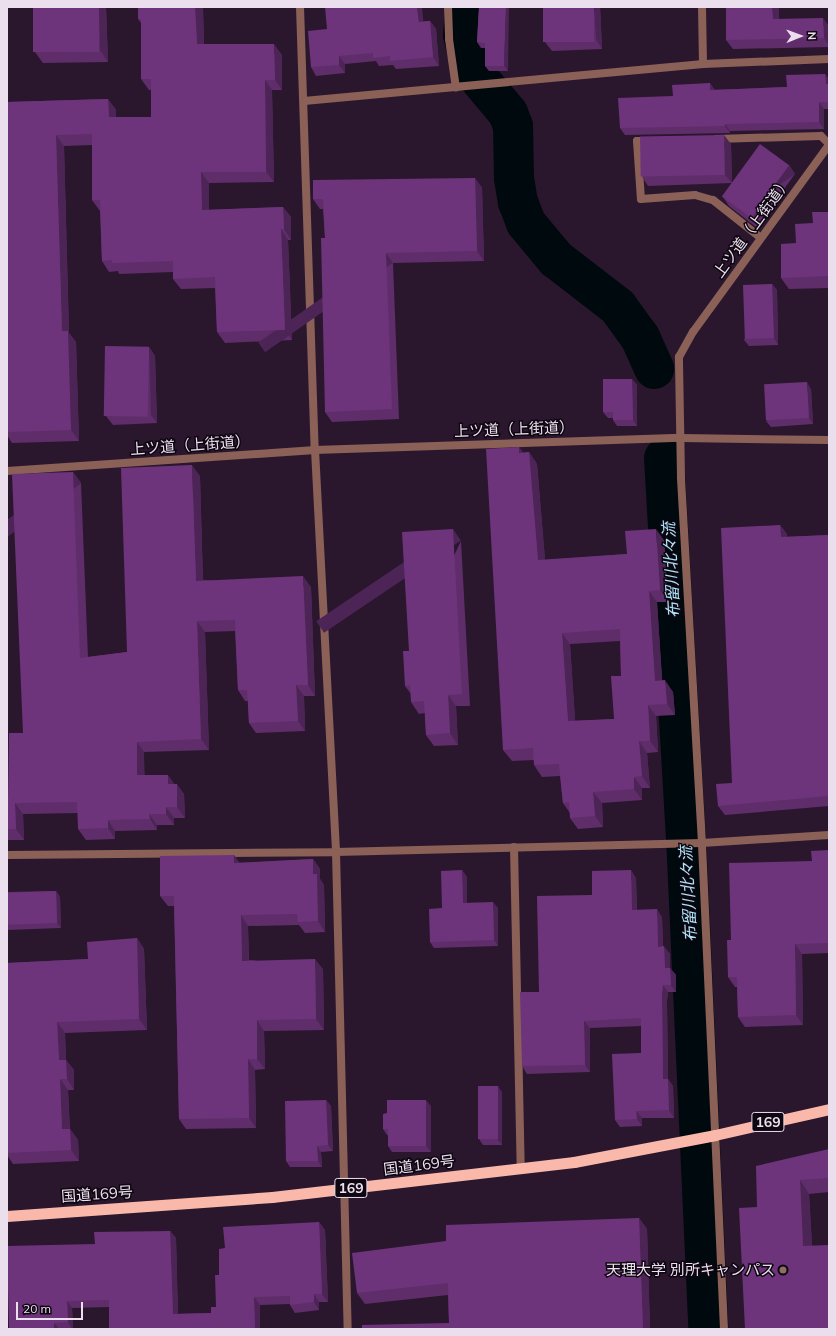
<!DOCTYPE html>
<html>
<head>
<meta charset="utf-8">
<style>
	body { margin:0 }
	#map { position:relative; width:836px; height:1336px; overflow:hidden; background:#2a172e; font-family:Mulish,"Noto Sans JP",sans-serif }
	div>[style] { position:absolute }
	.river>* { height:40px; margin:-20px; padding:0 20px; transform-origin:20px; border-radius:20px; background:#00090e }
	.service>* { height:8px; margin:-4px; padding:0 4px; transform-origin:4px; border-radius:4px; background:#8b6157 }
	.minor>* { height:8px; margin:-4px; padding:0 4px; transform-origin:4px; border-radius:4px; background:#8b6157 }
	.trunk>* { height:11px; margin:-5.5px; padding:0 5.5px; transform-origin:5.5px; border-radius:5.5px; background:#fab8aa }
	.wall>* { inset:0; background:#5f2d6a }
	.shaded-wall>* { inset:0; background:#4d2456; transform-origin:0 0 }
	.building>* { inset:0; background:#6e347b; transform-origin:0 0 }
	.dots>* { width:11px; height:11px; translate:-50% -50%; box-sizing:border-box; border:2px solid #0e0610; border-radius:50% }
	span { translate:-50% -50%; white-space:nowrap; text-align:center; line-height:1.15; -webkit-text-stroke:3px #0e0610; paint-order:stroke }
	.shield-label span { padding:1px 3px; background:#0e0610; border:1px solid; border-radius:3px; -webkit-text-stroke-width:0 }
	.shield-label { font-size:14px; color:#ebdfee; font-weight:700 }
	.street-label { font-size:15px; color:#ebdfee }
	.poi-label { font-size:15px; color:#ebdfee }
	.right { translate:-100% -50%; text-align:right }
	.water-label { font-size:16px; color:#ace4f8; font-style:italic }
	.frame { position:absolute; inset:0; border:8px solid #ebdfee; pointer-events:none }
	.north { position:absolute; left:780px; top:16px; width:40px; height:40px; -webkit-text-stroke:3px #0e0610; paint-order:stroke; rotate:89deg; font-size:11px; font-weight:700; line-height:16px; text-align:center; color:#ebdfee }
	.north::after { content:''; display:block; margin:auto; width:14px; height:18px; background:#ebdfee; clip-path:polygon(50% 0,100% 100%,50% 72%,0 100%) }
	.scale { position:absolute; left:16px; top:1302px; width:67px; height:18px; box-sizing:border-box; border:2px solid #ebdfee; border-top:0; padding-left:5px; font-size:12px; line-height:14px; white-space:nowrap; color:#ebdfee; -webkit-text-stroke:3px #0e0610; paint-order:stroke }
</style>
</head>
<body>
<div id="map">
	<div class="river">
		<div style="left:465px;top:7px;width:28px;rotate:94deg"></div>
		<div style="left:463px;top:35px;width:36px;rotate:76deg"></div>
		<div style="left:472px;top:70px;width:56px;rotate:50.1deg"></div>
		<div style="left:508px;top:113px;width:14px;rotate:69deg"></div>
		<div style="left:513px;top:126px;width:52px;rotate:88.9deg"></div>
		<div style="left:514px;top:178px;width:24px;rotate:81deg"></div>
		<div style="left:518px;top:202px;width:22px;rotate:69deg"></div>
		<div style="left:526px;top:223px;width:47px;rotate:50.2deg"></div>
		<div style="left:556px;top:259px;width:78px;rotate:37.7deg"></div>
		<div style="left:618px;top:307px;width:37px;rotate:54deg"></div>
		<div style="left:640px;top:337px;width:35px;rotate:66deg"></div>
		<div style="left:664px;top:458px;width:379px;rotate:86.7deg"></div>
		<div style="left:686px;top:836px;width:493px;rotate:87.4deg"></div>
	</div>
	<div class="service">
		<div style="left:717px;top:139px;width:104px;rotate:-1.7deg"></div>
		<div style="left:821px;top:136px;width:11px;rotate:45deg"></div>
		<div style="left:651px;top:141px;width:14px;rotate:180deg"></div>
		<div style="left:637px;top:141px;width:58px;rotate:86.1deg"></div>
		<div style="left:641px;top:199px;width:54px;rotate:-4.2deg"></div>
		<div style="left:695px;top:195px;width:19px;rotate:16deg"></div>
		<div style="left:713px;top:200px;width:61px;rotate:38.4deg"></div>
	</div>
	<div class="minor">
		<div style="left:300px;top:7px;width:443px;rotate:88.1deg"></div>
		<div style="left:315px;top:450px;width:403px;rotate:87deg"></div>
		<div style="left:336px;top:852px;width:477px;rotate:88.6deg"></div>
		<div style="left:448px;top:7px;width:32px;rotate:88deg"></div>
		<div style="left:449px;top:39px;width:49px;rotate:81.9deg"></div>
		<div style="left:702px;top:7px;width:57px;rotate:89deg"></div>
		<div style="left:304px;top:101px;width:401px;rotate:-5.3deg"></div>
		<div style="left:703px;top:64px;width:126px;rotate:-2.3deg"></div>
		<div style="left:7px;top:471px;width:309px;rotate:-3.9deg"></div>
		<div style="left:315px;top:450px;width:366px;rotate:-1.9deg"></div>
		<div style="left:681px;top:438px;width:148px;rotate:0.8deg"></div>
		<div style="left:514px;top:847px;width:321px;rotate:88.8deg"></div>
		<div style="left:7px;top:855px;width:329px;rotate:-0.5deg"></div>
		<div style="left:336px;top:852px;width:366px;rotate:-1.4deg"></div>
		<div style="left:702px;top:843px;width:127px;rotate:-3.6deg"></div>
		<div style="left:724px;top:1329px;width:486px;rotate:-92.6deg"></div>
		<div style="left:702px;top:843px;width:367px;rotate:-93.3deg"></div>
		<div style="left:681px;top:477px;width:120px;rotate:-91deg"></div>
		<div style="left:679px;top:357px;width:29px;rotate:-61deg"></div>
		<div style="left:693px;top:332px;width:231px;rotate:-54deg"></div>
	</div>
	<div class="trunk">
		<div style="left:7px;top:1216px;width:266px;rotate:-4.1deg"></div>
		<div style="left:272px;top:1197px;width:304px;rotate:-6.6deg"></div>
		<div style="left:574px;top:1162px;width:144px;rotate:-10.8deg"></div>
		<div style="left:715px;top:1135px;width:117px;rotate:-12.8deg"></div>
	</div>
	<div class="wall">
		<div style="clip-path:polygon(33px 7px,106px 7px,108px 62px,43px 63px,35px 52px)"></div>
		<div style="clip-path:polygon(138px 7px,203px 7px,204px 44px,282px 55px,282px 90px,272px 90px,274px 182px,209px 183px,209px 210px,283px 207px,291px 217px,291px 240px,288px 240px,292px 340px,225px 343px,217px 332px,215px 288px,181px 289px,173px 279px,173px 272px,119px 274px,118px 271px,109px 272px,102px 261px,100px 211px,92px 200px,92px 145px,64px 146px,69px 333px,76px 342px,79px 441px,12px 443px,7px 435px,7px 102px,108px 99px,116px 110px,116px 117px,151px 117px,151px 90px,149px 90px,141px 79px,141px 23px,138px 19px)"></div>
		<div style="clip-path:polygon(479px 7px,508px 71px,489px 71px,485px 66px,485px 48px,481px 48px,477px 42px)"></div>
		<div style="clip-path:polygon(600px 7px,602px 49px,552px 51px,545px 42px)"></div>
		<div style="clip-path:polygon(726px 7px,779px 7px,779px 19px,829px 26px,829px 47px,733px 49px,726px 40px)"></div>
		<div style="clip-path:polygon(430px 21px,436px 29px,439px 66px,396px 69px,393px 65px,379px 66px,376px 61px,345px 64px,345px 73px,316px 76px,311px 67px,327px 29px)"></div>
		<div style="clip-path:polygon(825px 74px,829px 79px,829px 109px,824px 109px,824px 129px,730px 131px,730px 133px,625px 135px,620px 128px,673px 96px,710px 83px,714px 90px,787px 87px)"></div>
		<div style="clip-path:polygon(731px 144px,732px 183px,648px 186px,642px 177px)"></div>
		<div style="clip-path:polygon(789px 165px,795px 174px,756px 227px,729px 206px,723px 197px)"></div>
		<div style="clip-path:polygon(475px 178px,482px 188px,484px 261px,393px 263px,399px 419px,332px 422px,325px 412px,325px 238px,323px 209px,320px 209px,313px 199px)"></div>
		<div style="clip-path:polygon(829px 212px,829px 288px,789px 289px,781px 278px,796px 243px,813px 223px)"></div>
		<div style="clip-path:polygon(772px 284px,777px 290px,778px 345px,749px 346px,744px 340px)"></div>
		<div style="clip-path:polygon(149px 347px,155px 356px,157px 423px,113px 425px,106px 416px)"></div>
		<div style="clip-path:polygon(632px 379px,637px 385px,637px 426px,617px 426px,613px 420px,613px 418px,608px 418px,603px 412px)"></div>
		<div style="clip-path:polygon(811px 389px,813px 424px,771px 427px,766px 421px)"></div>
		<div style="clip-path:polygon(evenodd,519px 447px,523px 453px,529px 452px,537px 464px,545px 560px,627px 554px,664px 540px,668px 602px,657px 602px,662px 680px,673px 692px,675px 715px,656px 716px,658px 752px,647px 753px,650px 788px,642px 788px,642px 800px,602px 803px,603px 827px,578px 829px,570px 818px,570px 813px,563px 803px,560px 776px,542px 777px,534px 765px,534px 760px,512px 761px,503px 750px,519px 447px,620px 641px,621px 676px,614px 719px,575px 721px,570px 644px,620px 641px)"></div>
		<div style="clip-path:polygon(73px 472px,81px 483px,88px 657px,127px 652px,200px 476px,203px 580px,311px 587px,315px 696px,304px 696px,305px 731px,256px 733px,249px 723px,248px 701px,245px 701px,238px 690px,235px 631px,205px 632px,209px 750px,144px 752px,144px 775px,174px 784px,184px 794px,185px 818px,174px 818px,174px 825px,157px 825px,157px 830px,115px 831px,115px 839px,86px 840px,78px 829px,78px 813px,23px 814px,24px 840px,7px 840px,7px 800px,8px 800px,23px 733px)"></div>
		<div style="clip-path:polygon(780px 525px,787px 534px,787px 537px,829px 535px,829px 806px,725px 815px,718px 806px,732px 783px)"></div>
		<div style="clip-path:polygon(461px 541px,470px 706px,456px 706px,458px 745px,434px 746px,426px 735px,425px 713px,419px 714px,411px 702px,411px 694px,405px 686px,409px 651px)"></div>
		<div style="clip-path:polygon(829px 850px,829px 953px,802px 954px,803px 1025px,745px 1027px,738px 1017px,737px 987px,735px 987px,728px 977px,731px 940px,812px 861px)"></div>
		<div style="clip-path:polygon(234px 855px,239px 863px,313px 859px,320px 869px,320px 879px,324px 885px,325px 932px,305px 933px,299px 925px,248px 926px,249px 960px,323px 969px,324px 1030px,264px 1031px,265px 1069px,255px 1070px,256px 1128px,186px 1129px,179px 1119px,174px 906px,168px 906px,160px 896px)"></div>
		<div style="clip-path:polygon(462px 870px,467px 877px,467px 903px,498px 908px,498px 946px,434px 948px,430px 942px,442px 908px)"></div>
		<div style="clip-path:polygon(636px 878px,637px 910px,662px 917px,663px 946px,670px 954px,670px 968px,676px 975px,676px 992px,668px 992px,667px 1001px,668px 1079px,673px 1086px,674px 1118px,642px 1118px,642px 1126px,620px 1127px,615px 1120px,641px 1053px,641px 1026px,590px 1028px,590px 1072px,527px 1074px,522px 1066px,592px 895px)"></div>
		<div style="clip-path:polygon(56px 891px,60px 897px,61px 928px,7px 930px,7px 892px)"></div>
		<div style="clip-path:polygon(137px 938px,144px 949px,147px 1030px,65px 1033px,66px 1060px,74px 1070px,74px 1090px,68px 1090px,70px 1129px,78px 1140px,79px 1161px,13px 1164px,7px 1155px,7px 963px,88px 959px)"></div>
		<div style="clip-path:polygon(502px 1092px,502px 1145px,483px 1145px,479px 1139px)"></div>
		<div style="clip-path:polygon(326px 1100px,331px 1106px,333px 1151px,321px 1152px,322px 1167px,290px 1167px,286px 1161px)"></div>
		<div style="clip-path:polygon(431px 1106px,431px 1152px,392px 1152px,388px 1146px,388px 1135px,387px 1135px,383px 1129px)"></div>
		<div style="clip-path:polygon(829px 1149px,829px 1192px,809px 1194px,812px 1246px,829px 1329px,757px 1207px)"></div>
		<div style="clip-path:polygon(639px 1218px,647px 1229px,650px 1329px,449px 1323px,448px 1295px,365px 1304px,357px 1293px)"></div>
		<div style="clip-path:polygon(319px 1222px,325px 1230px,328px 1302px,319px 1302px,319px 1310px,295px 1313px,290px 1305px,290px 1304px,260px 1305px,260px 1329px,109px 1307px,72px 1308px,73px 1329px,9px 1329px,95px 1244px,170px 1231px,176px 1238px,178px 1314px,211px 1313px,216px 1307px,219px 1275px,225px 1248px)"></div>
	</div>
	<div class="shaded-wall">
		<div style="clip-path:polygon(99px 7px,106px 7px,108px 62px,100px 50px)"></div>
		<div style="clip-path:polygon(195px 7px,203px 7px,204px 55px,197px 44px)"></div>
		<div style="clip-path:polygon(417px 7px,422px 7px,424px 30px,419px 22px)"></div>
		<div style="clip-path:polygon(506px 7px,509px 7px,508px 71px,504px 66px)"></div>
		<div style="clip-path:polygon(594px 7px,600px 7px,602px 49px,596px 39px)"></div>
		<div style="clip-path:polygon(772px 7px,779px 7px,779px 28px,773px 19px)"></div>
		<div style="clip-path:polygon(823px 18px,829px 26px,829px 46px,824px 38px)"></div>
		<div style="clip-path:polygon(430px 21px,436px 29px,439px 66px,433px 57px)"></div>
		<div style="clip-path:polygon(274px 44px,282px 55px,282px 90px,275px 80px)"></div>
		<div style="clip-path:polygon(339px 56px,345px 64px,345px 73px,339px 65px)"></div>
		<div style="clip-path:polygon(825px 74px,829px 79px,829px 89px,826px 84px)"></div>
		<div style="clip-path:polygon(265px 80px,272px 90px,274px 182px,266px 172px)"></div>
		<div style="clip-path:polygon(710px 83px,715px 90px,710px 90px)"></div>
		<div style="clip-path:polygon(108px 99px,116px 110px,116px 128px,109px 117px)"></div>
		<div style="clip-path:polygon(819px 102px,824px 109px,824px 129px,819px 122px)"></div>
		<div style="clip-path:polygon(725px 124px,730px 131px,730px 133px,725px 126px)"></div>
		<div style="clip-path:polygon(56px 135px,64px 146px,69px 333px,76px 342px,79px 441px,71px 430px,62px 331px)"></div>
		<div style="clip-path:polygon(724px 135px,731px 144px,732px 183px,725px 175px)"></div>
		<div style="left:789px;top:165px;width:11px;height:66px;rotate:56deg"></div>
		<div style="clip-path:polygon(201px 172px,209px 183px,209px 221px,202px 210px)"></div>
		<div style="clip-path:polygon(475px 178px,482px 188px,484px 261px,477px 251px)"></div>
		<div style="clip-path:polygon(283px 207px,291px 217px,291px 240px,284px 229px)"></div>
		<div style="clip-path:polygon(281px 229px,288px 240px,292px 340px,285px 330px)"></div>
		<div style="left:386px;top:253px;width:12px;height:156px;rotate:55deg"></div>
		<div style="clip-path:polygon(772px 284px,777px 290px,778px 345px,774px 338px)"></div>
		<div style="clip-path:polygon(149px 347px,155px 356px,157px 423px,151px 415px)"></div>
		<div style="clip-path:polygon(632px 379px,637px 385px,637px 426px,633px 420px)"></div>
		<div style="clip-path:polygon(807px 382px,811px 389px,813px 424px,809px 418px)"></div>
		<div style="clip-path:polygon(519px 447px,527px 458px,519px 453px)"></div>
		<div style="clip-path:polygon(529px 452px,537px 464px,546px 571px,538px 560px)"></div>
		<div style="clip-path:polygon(192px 465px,200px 476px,203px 591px,196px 581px)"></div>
		<div style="left:73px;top:472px;width:14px;height:186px;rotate:54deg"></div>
		<div style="clip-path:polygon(780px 525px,787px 534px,788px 547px,781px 537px)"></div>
		<div style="left:453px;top:529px;width:14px;height:165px;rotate:56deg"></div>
		<div style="clip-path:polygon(656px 529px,664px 540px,668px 602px,660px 590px)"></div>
		<div style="clip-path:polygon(303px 576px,311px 587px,315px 696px,308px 685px)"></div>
		<div style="clip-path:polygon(649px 591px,657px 602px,663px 692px,655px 681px)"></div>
		<div style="clip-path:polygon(197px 621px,205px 632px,209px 750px,201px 739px)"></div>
		<div style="clip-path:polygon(562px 633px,570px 644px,576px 733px,568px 721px)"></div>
		<div style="clip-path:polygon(665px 680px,673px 692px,675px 715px,667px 704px)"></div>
		<div style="clip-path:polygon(296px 685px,304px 696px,305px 731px,298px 721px)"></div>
		<div style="clip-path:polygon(448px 695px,456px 706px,458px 745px,450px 733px)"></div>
		<div style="clip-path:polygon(648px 705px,656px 716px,658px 752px,650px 741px)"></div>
		<div style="clip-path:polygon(639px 741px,647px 753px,650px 788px,642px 776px)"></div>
		<div style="clip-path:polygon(137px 742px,144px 752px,145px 786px,137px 775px)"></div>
		<div style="clip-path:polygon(168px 775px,176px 786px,168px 784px)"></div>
		<div style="clip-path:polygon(634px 777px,642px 788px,642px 800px,634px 789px)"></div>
		<div style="clip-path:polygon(177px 784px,184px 794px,185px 818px,177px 807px)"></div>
		<div style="clip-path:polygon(593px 792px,602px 803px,603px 827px,595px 816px)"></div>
		<div style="clip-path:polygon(15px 803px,23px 814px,24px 840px,16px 829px)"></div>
		<div style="clip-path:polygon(166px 807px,174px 818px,174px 825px,166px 814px)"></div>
		<div style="clip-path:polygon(149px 814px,157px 825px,157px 830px,150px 819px)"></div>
		<div style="clip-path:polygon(108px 820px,115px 831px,115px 839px,108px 828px)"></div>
		<div style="clip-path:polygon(234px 855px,242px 866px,234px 863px)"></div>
		<div style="clip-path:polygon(313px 859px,320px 869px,320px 879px,324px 885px,325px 932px,318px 921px,313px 874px)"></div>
		<div style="clip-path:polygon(462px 870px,467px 877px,467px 909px,463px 903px)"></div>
		<div style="clip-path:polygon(631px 870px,636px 878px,637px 918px,632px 910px)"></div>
		<div style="clip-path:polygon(56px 891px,60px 897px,61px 928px,57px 923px)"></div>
		<div style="clip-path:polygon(493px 902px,498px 908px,498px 946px,494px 940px)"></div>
		<div style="clip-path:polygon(657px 909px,662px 917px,663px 954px,658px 947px)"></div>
		<div style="clip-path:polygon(241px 915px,248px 926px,249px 971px,242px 961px)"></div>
		<div style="clip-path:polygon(137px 938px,144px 949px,147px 1030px,139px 1019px)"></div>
		<div style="clip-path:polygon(795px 944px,802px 954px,803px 1025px,796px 1015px)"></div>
		<div style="clip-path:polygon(664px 946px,670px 954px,670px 975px,665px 968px)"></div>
		<div style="clip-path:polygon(315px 959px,323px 969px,324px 1030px,316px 1019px)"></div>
		<div style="clip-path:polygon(670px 968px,676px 975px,676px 992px,671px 985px)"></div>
		<div style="clip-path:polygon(663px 985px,668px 992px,667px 1001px,668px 1079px,673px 1086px,674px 1118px,669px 1110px,663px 1079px,662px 994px)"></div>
		<div style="clip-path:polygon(257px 1020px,264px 1031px,265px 1069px,257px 1059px)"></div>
		<div style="clip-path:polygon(584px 1021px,590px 1028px,590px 1072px,585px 1065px)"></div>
		<div style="clip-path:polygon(57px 1022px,65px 1033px,66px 1063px,66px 1060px,74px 1070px,74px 1090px,67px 1079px,59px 1060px)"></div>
		<div style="clip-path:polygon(248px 1059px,255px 1070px,256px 1128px,249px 1118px)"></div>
		<div style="clip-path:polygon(60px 1079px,68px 1090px,70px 1140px,62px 1129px)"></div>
		<div style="clip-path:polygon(498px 1086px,502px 1092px,502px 1145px,497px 1139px)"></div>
		<div style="clip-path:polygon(326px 1100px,331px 1106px,333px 1151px,328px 1145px)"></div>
		<div style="clip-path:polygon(426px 1100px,431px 1106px,431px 1152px,426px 1146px)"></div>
		<div style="clip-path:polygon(636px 1111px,642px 1118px,642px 1126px,637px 1119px)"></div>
		<div style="clip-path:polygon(70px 1129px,78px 1140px,79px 1161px,71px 1150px)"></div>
		<div style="clip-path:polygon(317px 1146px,321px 1152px,322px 1167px,318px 1161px)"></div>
		<div style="clip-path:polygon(800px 1180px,809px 1194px,813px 1260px,803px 1246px)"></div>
		<div style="clip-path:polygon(639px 1218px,647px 1229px,650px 1329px,643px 1329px)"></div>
		<div style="clip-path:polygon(319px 1222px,325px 1230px,328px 1302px,322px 1294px)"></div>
		<div style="clip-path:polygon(170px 1231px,176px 1238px,178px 1322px,173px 1314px)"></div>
		<div style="clip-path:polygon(314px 1294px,319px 1302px,319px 1310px,314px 1302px)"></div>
		<div style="clip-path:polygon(254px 1297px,260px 1305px,260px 1329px,255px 1329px)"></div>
		<div style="clip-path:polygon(67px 1301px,72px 1308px,73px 1329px,72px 1329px,68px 1322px)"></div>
		<div style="clip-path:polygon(54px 1323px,59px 1329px,54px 1329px)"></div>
	</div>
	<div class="building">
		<div style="left:33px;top:7px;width:66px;height:45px"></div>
		<div style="clip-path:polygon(138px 7px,195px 7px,197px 44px,274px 44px,275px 80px,265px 80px,266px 172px,201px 172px,202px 210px,283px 207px,284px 229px,281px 229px,285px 330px,217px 332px,215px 277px,173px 279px,173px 261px,112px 263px,112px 260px,102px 261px,100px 200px,92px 200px,92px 134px,56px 135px,62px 331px,68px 331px,71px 430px,7px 432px,7px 102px,108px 99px,109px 117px,151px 117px,151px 79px,141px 79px,141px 19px,138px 19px)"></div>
		<div style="clip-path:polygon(325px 7px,417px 7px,419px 22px,430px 21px,433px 57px,390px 61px,390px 56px,373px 58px,373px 53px,339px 56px,339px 65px,311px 67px,308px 31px,327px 29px)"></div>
		<div style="clip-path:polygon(479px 7px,506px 7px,504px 66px,485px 66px,485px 43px,477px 42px)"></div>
		<div style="left:543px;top:7px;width:51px;height:35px"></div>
		<div style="clip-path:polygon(726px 7px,772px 7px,773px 19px,823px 18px,824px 38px,726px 40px)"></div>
		<div style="clip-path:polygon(825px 74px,826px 84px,829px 84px,829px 102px,819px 102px,819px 122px,725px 124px,725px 126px,620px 128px,618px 98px,673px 96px,672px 85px,710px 83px,710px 90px,787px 87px,786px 75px)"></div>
		<div style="left:724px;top:135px;width:40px;height:84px;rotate:89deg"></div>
		<div style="left:760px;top:144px;width:36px;height:65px;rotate:36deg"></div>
		<div style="clip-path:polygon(475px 178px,477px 251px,386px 253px,392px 409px,325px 412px,321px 238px,325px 238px,323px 199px,313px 199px,313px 180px)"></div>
		<div style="clip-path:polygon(812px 212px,829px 212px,829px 276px,781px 278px,781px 244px,796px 243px,795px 224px,813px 223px)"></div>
		<div style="left:772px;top:284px;width:54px;height:29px;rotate:88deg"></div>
		<div style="left:105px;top:346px;width:44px;height:70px;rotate:1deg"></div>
		<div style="clip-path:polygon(603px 379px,632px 379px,633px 420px,613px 420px,613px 412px,603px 412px)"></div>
		<div style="left:807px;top:382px;width:36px;height:43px;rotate:87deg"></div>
		<div style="clip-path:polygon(evenodd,519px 447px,519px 453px,529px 452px,538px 560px,627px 554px,625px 531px,656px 529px,660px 590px,649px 591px,655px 681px,665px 680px,667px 704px,648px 705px,650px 741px,639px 741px,642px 776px,634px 777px,634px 789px,593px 792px,595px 816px,570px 818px,569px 802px,563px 803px,559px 764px,534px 765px,533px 748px,503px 750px,486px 449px,519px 447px,620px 629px,621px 676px,611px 676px,614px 719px,568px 721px,562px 633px,620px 629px)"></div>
		<div style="clip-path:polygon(192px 465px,196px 581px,303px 576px,308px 685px,296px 685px,298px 721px,249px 723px,247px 690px,238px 690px,235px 620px,197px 621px,201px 739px,137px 742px,137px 775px,168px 775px,168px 784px,177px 784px,177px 807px,166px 807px,166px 814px,149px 814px,150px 819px,108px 820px,108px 828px,78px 829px,77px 802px,15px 803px,16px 829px,7px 829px,7px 800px,8px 800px,9px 733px,23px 733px,12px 474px,73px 472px,80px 658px,127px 652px,121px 468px)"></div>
		<div style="clip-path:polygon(780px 525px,781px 537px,829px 535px,829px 796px,718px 806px,716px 784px,732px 783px,721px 528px)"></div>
		<div style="clip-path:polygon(453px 529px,462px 694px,448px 695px,450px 733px,426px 735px,424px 701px,411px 702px,410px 685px,405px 686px,403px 651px,409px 651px,402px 532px)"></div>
		<div style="clip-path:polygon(829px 850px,829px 943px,795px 944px,796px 1015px,738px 1017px,737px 977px,728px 977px,727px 940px,731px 940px,729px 863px,812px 861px,811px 851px)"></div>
		<div style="clip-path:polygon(234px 855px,234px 863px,313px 859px,313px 874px,317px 874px,318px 921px,298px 922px,297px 914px,241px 915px,242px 961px,315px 959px,316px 1019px,257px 1020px,257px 1059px,248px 1059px,249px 1118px,179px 1119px,174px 896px,160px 896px,160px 856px)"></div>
		<div style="clip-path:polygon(462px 870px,463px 903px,493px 902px,494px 940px,430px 942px,429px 909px,442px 908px,441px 871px)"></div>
		<div style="clip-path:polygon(631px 870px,632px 910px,657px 909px,658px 947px,664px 946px,665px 968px,670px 968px,671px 985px,663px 985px,662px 994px,663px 1079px,668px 1079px,669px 1110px,636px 1111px,637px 1119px,615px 1120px,612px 1054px,641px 1053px,641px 1018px,584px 1021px,585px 1065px,522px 1066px,520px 992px,539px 992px,537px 896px,592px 895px,592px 871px)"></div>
		<div style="left:56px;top:891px;width:32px;height:49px;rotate:88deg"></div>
		<div style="clip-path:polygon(137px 938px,139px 1019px,57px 1022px,59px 1060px,66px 1060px,67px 1079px,60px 1079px,62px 1129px,70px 1129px,71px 1150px,7px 1153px,7px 963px,88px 959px,87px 942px)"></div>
		<div style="left:478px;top:1086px;width:20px;height:53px"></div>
		<div style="clip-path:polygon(326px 1100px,328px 1145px,317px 1146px,318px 1161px,286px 1161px,285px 1101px)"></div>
		<div style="clip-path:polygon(387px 1100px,426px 1100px,426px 1146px,388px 1146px,388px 1129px,383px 1129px,383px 1114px,387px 1113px)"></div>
		<div style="clip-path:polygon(829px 1149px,829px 1178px,800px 1180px,803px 1246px,829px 1245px,829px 1329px,745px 1329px,739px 1208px,757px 1207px,756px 1166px)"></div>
		<div style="clip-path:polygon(639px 1218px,643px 1329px,362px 1329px,362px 1325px,449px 1323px,448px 1283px,357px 1293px,352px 1253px,446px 1241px,446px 1225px)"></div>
		<div style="clip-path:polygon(319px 1222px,322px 1294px,314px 1294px,314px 1302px,290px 1305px,290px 1296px,254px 1297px,255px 1329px,109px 1329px,109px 1300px,67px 1301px,68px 1322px,54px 1323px,54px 1329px,9px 1329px,7px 1246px,95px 1244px,94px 1232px,170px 1231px,173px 1314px,211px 1313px,211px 1307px,216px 1307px,215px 1275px,219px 1275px,219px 1249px,225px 1248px,223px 1227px)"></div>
	</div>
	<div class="dots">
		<div style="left:783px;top:1270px;background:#8d6e63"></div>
	</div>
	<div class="shield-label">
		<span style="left:768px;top:1122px">169</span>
		<span style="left:351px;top:1188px">169</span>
	</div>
	<div class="street-label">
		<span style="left:752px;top:227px;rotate:-54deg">上ツ道（上街道）</span>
		<span style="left:514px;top:429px;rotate:-2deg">上ツ道（上街道）</span>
		<span style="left:190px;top:445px;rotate:-4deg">上ツ道（上街道）</span>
		<span style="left:419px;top:1165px;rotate:-7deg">国道169号</span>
		<span style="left:97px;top:1194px;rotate:-4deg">国道169号</span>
	</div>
	<div class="poi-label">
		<span class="right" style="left:775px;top:1270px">天理大学 別所キャンパス</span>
	</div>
	<div class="water-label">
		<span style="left:671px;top:570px;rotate:-93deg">布留川北々流</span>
		<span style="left:688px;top:894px;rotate:-93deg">布留川北々流</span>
	</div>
	<div class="frame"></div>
	<div class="north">N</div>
	<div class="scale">20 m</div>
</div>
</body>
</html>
